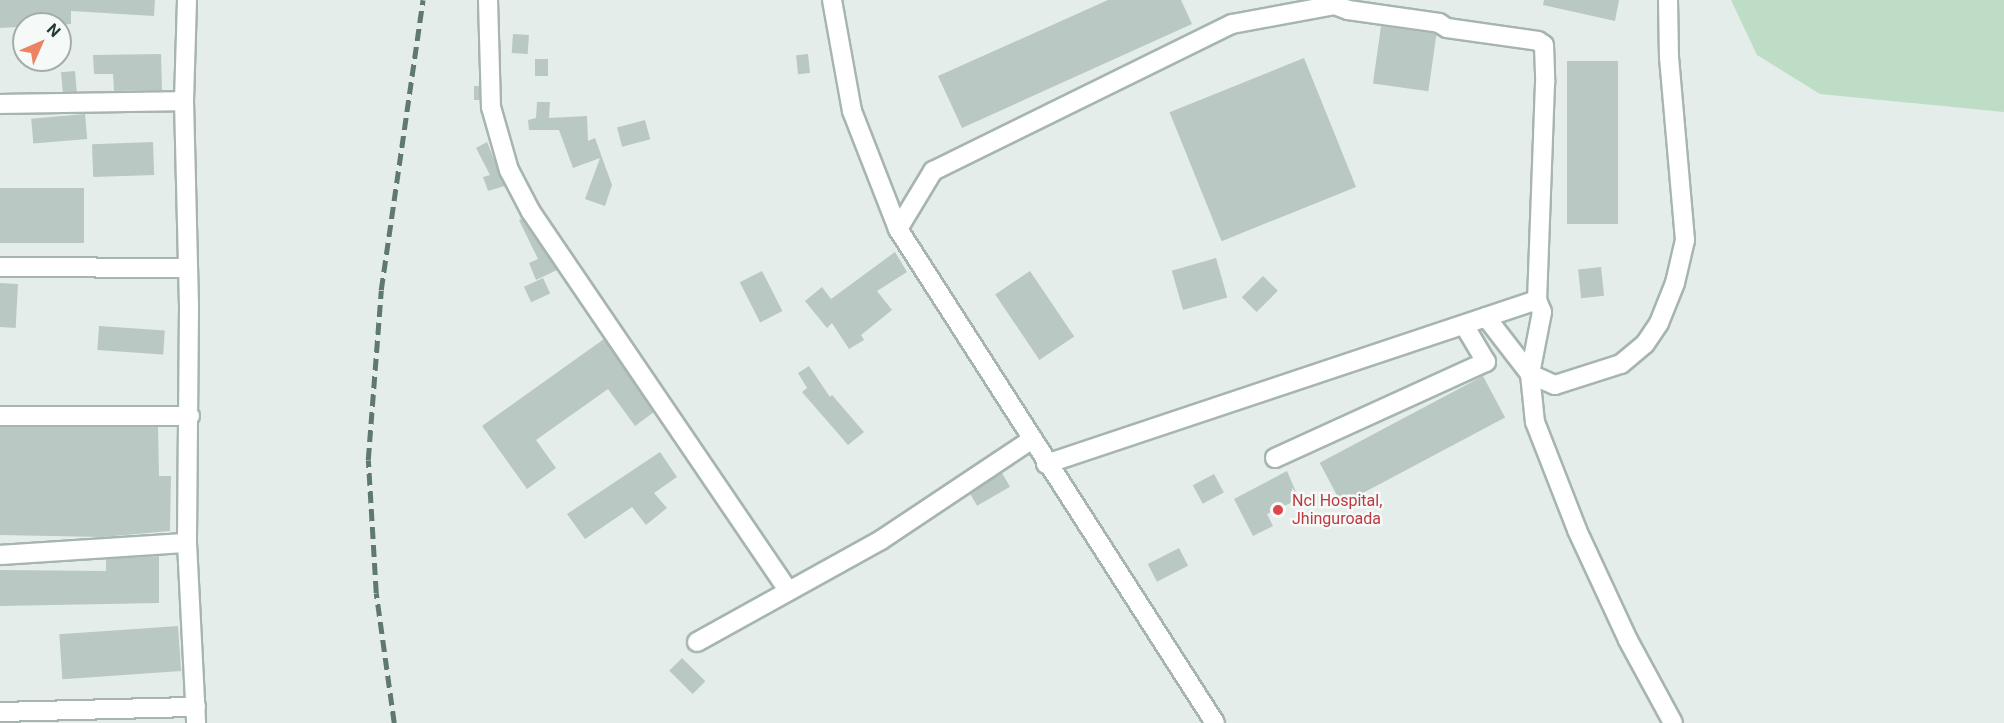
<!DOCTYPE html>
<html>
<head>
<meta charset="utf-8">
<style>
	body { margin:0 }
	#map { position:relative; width:2004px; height:723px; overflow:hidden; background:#e4ede9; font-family:Roboto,sans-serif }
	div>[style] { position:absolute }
	.green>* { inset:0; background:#beddc6 }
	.building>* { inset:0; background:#b9c8c2; transform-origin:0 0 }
	.roads { filter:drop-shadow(2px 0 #a7b5b0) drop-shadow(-2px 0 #a7b5b0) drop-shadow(0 2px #a7b5b0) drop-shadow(0 -2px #a7b5b0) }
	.street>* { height:18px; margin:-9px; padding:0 9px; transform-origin:9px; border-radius:9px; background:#fff }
	.secondary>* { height:18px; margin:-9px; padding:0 9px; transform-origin:9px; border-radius:9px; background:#fff }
	.rail>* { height:4.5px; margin-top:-2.25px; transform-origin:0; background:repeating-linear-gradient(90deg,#5f7972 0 12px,transparent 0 18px) }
	.dots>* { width:16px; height:16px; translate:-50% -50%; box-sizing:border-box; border:3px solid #f5f9f7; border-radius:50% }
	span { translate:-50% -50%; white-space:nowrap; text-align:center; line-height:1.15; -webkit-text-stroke:5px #f5f9f7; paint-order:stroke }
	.health-label { font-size:16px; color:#be3a42 }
	.left { translate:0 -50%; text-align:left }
	.north { position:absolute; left:12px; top:12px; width:60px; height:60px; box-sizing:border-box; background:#f5f9f7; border:2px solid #a1aeaa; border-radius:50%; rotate:45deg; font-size:16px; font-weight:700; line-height:24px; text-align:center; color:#243e37 }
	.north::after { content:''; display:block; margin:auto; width:21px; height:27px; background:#ec8463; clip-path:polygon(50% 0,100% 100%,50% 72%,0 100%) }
</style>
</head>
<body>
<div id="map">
	<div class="green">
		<div style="clip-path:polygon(1731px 0,2004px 0,2004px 112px,1820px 94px,1757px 55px)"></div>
	</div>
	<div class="building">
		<div style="clip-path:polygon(0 0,155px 0,154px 16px,71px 11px,71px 24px,0 28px)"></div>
		<div style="clip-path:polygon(1108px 0,1181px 0,1192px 24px,962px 128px,938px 76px)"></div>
		<div style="clip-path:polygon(1544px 0,1619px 0,1615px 21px,1543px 5px)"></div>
		<div style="left:1381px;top:26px;width:56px;height:58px;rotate:8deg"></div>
		<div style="left:513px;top:34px;width:16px;height:19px;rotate:4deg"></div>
		<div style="clip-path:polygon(161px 54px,162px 90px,114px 91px,113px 74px,94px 74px,93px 55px)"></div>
		<div style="left:808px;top:54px;width:19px;height:12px;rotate:84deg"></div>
		<div style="left:1304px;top:58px;width:139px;height:145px;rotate:68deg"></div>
		<div style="left:535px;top:59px;width:13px;height:17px"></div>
		<div style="left:1567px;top:61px;width:51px;height:163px"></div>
		<div style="left:75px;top:71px;width:21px;height:14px;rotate:85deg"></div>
		<div style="clip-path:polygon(474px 86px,479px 86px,480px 100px,474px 100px)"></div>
		<div style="clip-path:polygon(537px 102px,550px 102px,549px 118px,587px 116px,588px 141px,595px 138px,612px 185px,605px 206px,585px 199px,600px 158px,573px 168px,559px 130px,529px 130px,528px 120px,536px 118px)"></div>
		<div style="left:85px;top:114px;width:25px;height:54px;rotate:85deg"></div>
		<div style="left:645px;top:120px;width:20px;height:29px;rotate:75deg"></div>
		<div style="left:153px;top:142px;width:33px;height:61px;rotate:88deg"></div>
		<div style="clip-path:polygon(487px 142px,505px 186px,488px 191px,483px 177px,490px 175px,476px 148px)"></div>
		<div style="left:0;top:188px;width:84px;height:55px"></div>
		<div style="clip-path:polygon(522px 219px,557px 270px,536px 280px,529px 263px,538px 259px,519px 220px)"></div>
		<div style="clip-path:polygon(895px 252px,907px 272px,877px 291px,892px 310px,861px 335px,864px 340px,849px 349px,832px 323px,827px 328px,805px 301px,822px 287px,831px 299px)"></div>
		<div style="left:1216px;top:258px;width:41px;height:46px;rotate:74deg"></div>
		<div style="left:1601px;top:267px;width:29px;height:23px;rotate:84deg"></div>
		<div style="left:762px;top:271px;width:45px;height:25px;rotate:63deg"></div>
		<div style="left:1030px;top:271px;width:79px;height:42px;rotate:56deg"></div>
		<div style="left:1263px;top:276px;width:21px;height:30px;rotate:45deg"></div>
		<div style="left:543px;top:278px;width:17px;height:21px;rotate:65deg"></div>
		<div style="left:0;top:283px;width:18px;height:44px;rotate:3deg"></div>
		<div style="left:99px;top:326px;width:66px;height:24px;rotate:4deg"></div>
		<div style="clip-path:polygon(604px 339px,654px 412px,635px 426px,608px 389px,536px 440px,556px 468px,527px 489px,482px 426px)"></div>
		<div style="clip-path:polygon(809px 366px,830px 397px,832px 395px,864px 432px,848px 445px,802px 392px,807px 388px,798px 373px)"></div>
		<div style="left:1483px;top:376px;width:47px;height:185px;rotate:62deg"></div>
		<div style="clip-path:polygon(0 427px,158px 427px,159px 476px,171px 476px,170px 531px,103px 537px,0 535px)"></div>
		<div style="clip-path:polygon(660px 452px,677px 477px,654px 493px,667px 508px,646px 525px,632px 507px,585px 539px,567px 514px)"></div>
		<div style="clip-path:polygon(1287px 471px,1299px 499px,1267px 514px,1273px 526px,1253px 536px,1234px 499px)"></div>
		<div style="left:1002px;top:473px;width:16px;height:38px;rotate:60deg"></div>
		<div style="left:1214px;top:474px;width:21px;height:24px;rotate:62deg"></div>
		<div style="left:1179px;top:548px;width:20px;height:35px;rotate:63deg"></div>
		<div style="clip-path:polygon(159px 556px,159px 603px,0 606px,0 570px,106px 571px,106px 559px)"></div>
		<div style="left:178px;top:626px;width:45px;height:119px;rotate:86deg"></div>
		<div style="left:682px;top:658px;width:33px;height:18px;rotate:45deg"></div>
	</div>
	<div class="roads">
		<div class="street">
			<div style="left:187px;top:0;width:101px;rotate:91.7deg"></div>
			<div style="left:184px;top:101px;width:207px;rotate:88.6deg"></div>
			<div style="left:189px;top:308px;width:235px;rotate:90.5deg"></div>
			<div style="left:187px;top:543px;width:180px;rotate:87.1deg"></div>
			<div style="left:488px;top:0;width:107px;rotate:88.4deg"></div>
			<div style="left:491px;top:107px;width:66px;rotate:74.1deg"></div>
			<div style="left:509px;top:170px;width:47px;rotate:62.4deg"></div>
			<div style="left:531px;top:212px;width:458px;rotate:55.8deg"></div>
			<div style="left:0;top:104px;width:184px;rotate:-0.9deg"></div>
			<div style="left:898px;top:229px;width:68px;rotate:-58.9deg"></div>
			<div style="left:933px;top:171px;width:333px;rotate:-26.2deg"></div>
			<div style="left:1232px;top:24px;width:105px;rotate:-10.5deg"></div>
			<div style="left:1335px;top:5px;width:14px;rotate:21deg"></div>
			<div style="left:1348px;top:10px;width:92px;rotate:8.1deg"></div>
			<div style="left:1439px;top:23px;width:9px;rotate:32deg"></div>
			<div style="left:1447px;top:28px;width:92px;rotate:8.1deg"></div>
			<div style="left:1538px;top:41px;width:7px;rotate:34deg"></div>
			<div style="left:1544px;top:45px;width:38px;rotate:88deg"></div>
			<div style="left:1545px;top:83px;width:217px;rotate:92.1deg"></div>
			<div style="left:1537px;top:300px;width:13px;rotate:67deg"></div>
			<div style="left:1542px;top:312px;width:63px;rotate:101deg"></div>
			<div style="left:1530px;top:374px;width:48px;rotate:84.1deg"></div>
			<div style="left:1535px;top:422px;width:116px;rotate:68.7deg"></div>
			<div style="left:1577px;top:530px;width:121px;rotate:65.1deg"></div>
			<div style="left:1628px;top:640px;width:94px;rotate:61.5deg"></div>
			<div style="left:0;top:267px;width:188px;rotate:0.3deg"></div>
			<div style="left:1486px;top:317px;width:72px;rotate:52.3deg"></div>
			<div style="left:1530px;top:374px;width:27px;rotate:24deg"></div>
			<div style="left:1555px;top:385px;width:69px;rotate:-17.7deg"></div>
			<div style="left:1621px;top:364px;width:31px;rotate:-40deg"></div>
			<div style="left:1645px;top:344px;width:25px;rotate:-56deg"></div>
			<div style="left:1659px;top:323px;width:43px;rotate:-68.2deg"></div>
			<div style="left:1675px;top:283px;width:44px;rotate:-76.9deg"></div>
			<div style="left:1685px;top:240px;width:184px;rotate:-95deg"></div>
			<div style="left:1669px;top:57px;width:57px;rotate:-91deg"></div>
			<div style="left:0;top:416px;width:190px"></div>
			<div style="left:1275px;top:458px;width:232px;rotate:-24.5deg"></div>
			<div style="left:1486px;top:362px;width:43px;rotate:-120.7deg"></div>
			<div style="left:1046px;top:464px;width:518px;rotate:-18.47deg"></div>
			<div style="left:0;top:555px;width:187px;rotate:-3.7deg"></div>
			<div style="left:697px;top:642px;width:210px;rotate:-29deg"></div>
			<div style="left:881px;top:540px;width:180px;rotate:-33.7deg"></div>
			<div style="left:0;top:712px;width:196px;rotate:-1.5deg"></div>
		</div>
		<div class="secondary">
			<div style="left:832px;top:0;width:113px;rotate:79.8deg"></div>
			<div style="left:852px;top:111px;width:127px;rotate:68.7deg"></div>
			<div style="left:898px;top:229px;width:587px;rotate:57.31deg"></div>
		</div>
	</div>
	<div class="rail">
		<div style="left:394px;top:723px;width:131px;rotate:-97.9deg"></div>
		<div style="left:376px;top:593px;width:133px;rotate:-93.4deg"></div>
		<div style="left:368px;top:460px;width:170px;rotate:-85.6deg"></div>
		<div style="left:381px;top:290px;width:293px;rotate:-81.8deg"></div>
	</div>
	<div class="dots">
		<div style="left:1278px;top:510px;background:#e0444e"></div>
	</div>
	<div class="health-label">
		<span class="left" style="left:1292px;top:510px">Ncl Hospital,<br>Jhinguroada</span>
	</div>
	<div class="north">N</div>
</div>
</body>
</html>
